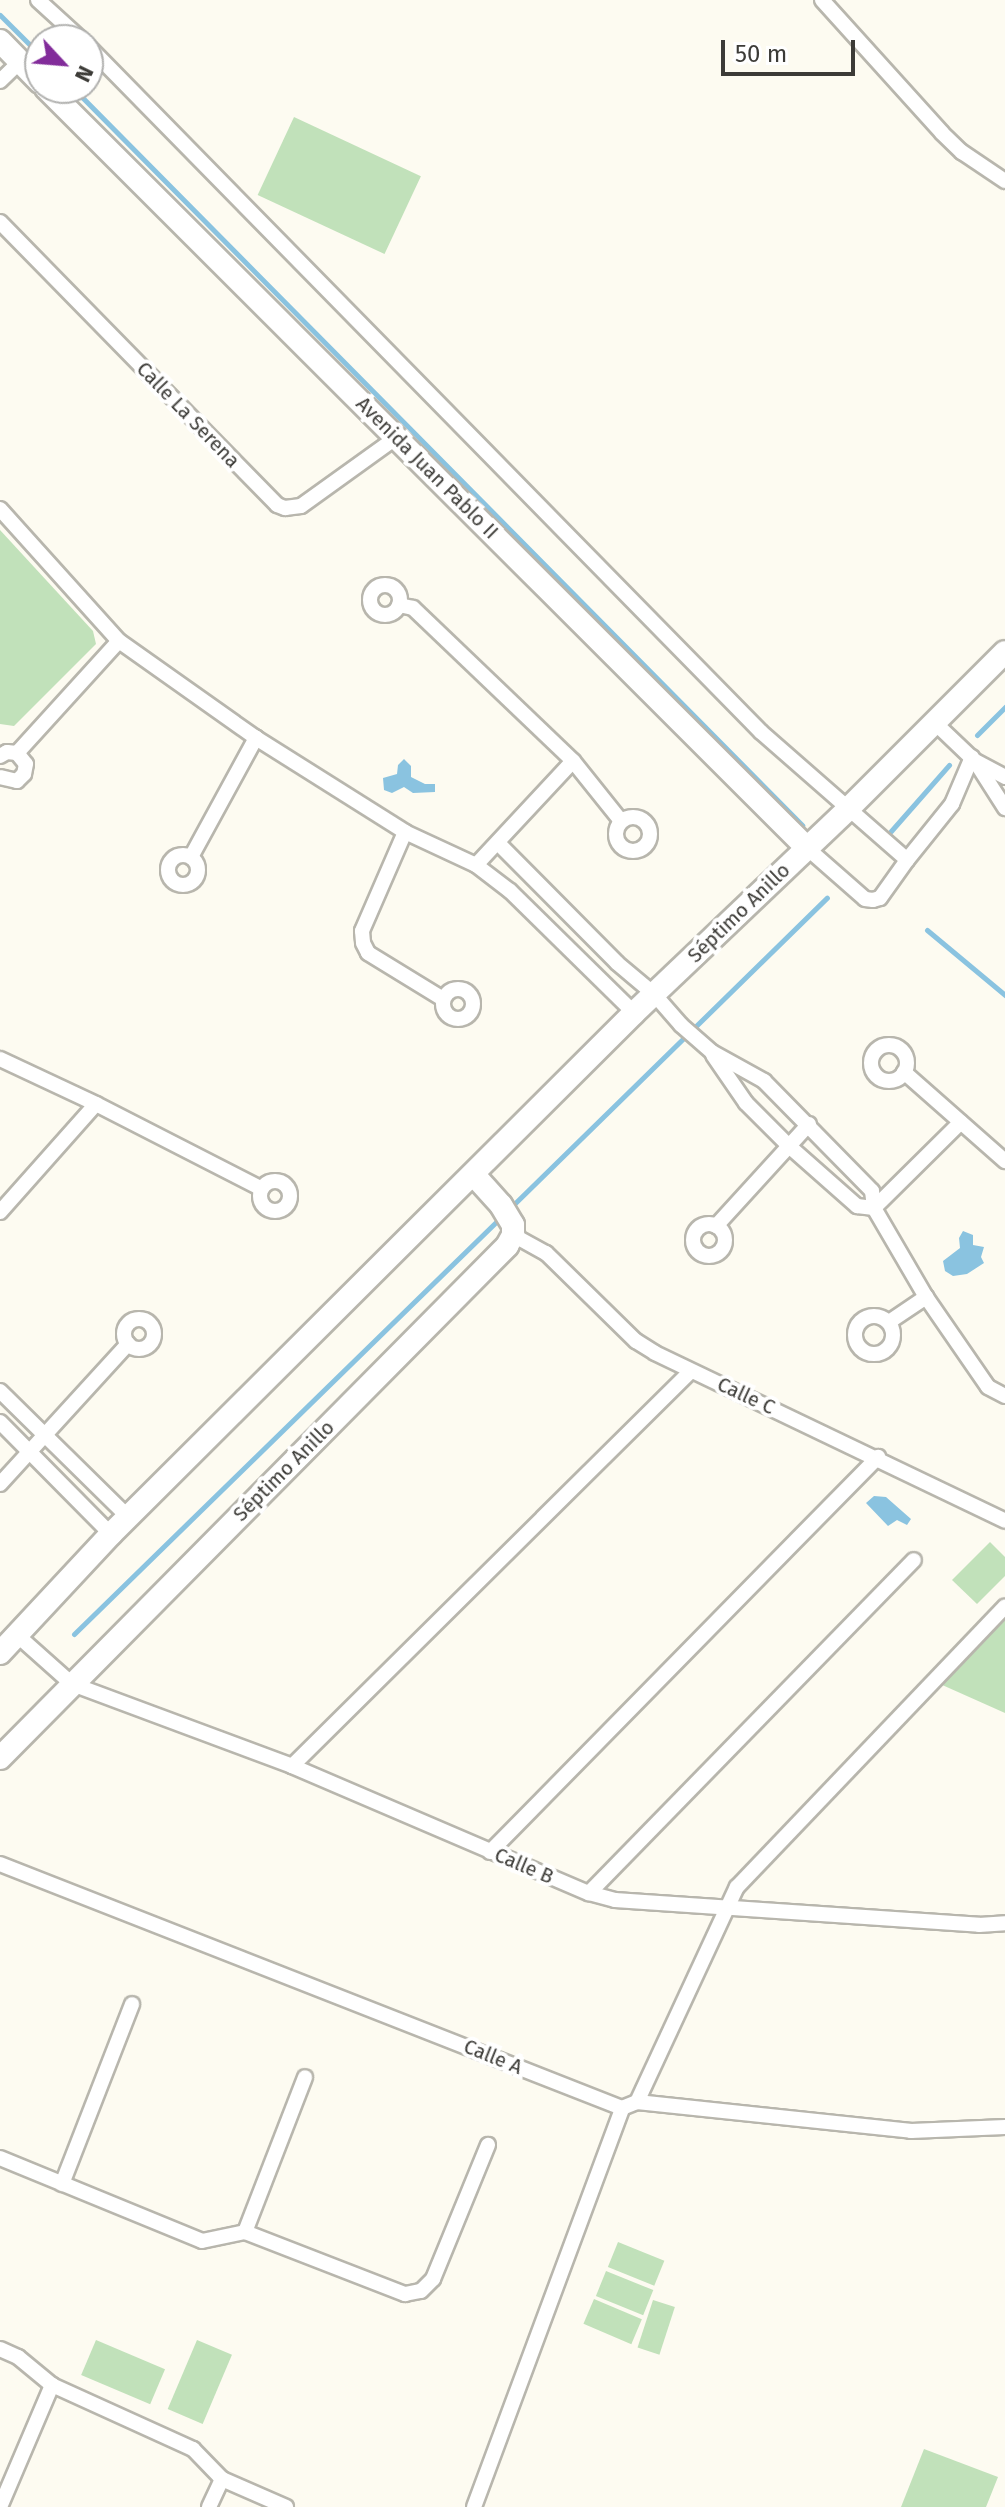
<!DOCTYPE html>
<html>
<head>
<meta charset="utf-8">
<style>
	body { margin:0 }
	#map { position:relative; width:1005px; height:2507px; overflow:hidden; background:#fdfbf1; font-family:"Fira Sans",sans-serif }
	div>[style] { position:absolute }
	.green>* { inset:0; background:#c1e1ba; transform-origin:0 0 }
	.water>* { inset:0; background:#8ac3e0 }
	.stream>* { height:5px; margin:-2.5px; padding:0 2.5px; transform-origin:2.5px; border-radius:2.5px; background:#8ac3e0 }
	.roads { filter:drop-shadow(2px 0 #b8b6ad) drop-shadow(-2px 0 #b8b6ad) drop-shadow(0 2px #b8b6ad) drop-shadow(0 -2px #b8b6ad) }
	.street>* { height:14px; margin:-7px; padding:0 7px; transform-origin:7px; border-radius:7px; background:#fff }
	.street>.ring { margin:-7px; padding:0; box-sizing:content-box; background:none; border:14px solid #fff; border-radius:50% }
	.secondary>* { height:22px; margin:-11px; padding:0 11px; transform-origin:11px; border-radius:11px; background:#fff }
	span { translate:-50% -50%; white-space:nowrap; text-align:center; line-height:1.15; -webkit-text-stroke:8px #fff; paint-order:stroke }
	.street-label { font-size:20px; color:#3c3b37 }
	.north { position:absolute; left:24px; top:24px; width:80px; height:80px; box-sizing:border-box; background:#fff; border:2px solid #b1b1af; border-radius:50%; rotate:116deg; font-size:22px; font-weight:700; line-height:32px; text-align:center; color:#3c3b37 }
	.north::after { content:''; display:block; margin:auto; width:28px; height:36px; background:#822c9a; clip-path:polygon(50% 0,100% 100%,50% 72%,0 100%) }
	.scale { position:absolute; left:721px; top:40px; width:134px; height:36px; box-sizing:border-box; border:4px solid #3c3b37; border-top:0; padding-left:10px; font-size:24px; line-height:28px; white-space:nowrap; color:#3c3b37; -webkit-text-stroke:6px #fff; paint-order:stroke }
</style>
</head>
<body>
<div id="map">
	<div class="green">
		<div style="left:294px;top:117px;width:140px;height:86px;rotate:25deg"></div>
		<div style="clip-path:polygon(0 530px,93px 631px,96px 644px,14px 726px,0 724px)"></div>
		<div style="clip-path:polygon(990px 1542px,1005px 1557px,1005px 1576px,977px 1604px,952px 1580px)"></div>
		<div style="clip-path:polygon(1005px 1619px,1005px 1713px,940px 1684px)"></div>
		<div style="left:618px;top:2242px;width:50px;height:27px;rotate:22deg"></div>
		<div style="left:606px;top:2271px;width:51px;height:27px;rotate:22deg"></div>
		<div style="left:594px;top:2299px;width:52px;height:27px;rotate:23deg"></div>
		<div style="left:653px;top:2300px;width:23px;height:50px;rotate:18deg"></div>
		<div style="left:96px;top:2340px;width:75px;height:38px;rotate:23deg"></div>
		<div style="left:197px;top:2340px;width:38px;height:75px;rotate:23deg"></div>
		<div style="clip-path:polygon(924px 2449px,998px 2477px,986px 2507px,901px 2507px)"></div>
	</div>
	<div class="water">
		<div style="clip-path:polygon(404px 759px,411px 766px,411px 777px,425px 784px,435px 784px,435px 792px,413px 793px,404px 787px,392px 793px,384px 790px,383px 778px,397px 774px,398px 765px)"></div>
		<div style="clip-path:polygon(963px 1231px,973px 1235px,973px 1245px,984px 1247px,981px 1257px,984px 1263px,967px 1274px,953px 1276px,945px 1271px,943px 1261px,960px 1248px,959px 1238px)"></div>
		<div style="clip-path:polygon(874px 1496px,886px 1497px,911px 1519px,907px 1525px,897px 1520px,888px 1526px,866px 1503px)"></div>
	</div>
	<div class="stream">
		<div style="left:0;top:15px;width:57px;rotate:45deg"></div>
		<div style="left:73px;top:88px;width:1037px;rotate:45.31deg"></div>
		<div style="left:977px;top:735px;width:40px;rotate:-45deg"></div>
		<div style="left:891px;top:831px;width:88px;rotate:-48.7deg"></div>
		<div style="left:927px;top:930px;width:102px;rotate:39.8deg"></div>
		<div style="left:509px;top:1209px;width:445px;rotate:-44.4deg"></div>
		<div style="left:74px;top:1634px;width:598px;rotate:-44.32deg"></div>
	</div>
	<div class="roads">
		<div class="street">
			<div style="left:38px;top:0;width:59px;rotate:42.3deg"></div>
			<div style="left:822px;top:0;width:179px;rotate:47.9deg"></div>
			<div style="left:942px;top:133px;width:28px;rotate:44deg"></div>
			<div style="left:962px;top:152px;width:52px;rotate:34deg"></div>
			<div style="left:88px;top:46px;width:961px;rotate:45.55deg"></div>
			<div style="left:761px;top:732px;width:194px;rotate:41.2deg"></div>
			<div style="left:907px;top:860px;width:72px;rotate:-51.2deg"></div>
			<div style="left:952px;top:804px;width:51px;rotate:-66.9deg"></div>
			<div style="left:0;top:81px;width:28px;rotate:-44deg"></div>
			<div style="left:0;top:222px;width:396px;rotate:45.6deg"></div>
			<div style="left:277px;top:505px;width:9px;rotate:21deg"></div>
			<div style="left:285px;top:508px;width:16px;rotate:-7deg"></div>
			<div style="left:301px;top:506px;width:118px;rotate:-35.7deg"></div>
			<div style="left:0;top:509px;width:178px;rotate:48deg"></div>
			<div style="left:119px;top:641px;width:168px;rotate:35.3deg"></div>
			<div style="left:256px;top:738px;width:176px;rotate:32.2deg"></div>
			<div style="left:405px;top:832px;width:78px;rotate:24.9deg"></div>
			<div style="left:476px;top:865px;width:43px;rotate:37.4deg"></div>
			<div style="left:510px;top:891px;width:174px;rotate:44.5deg"></div>
			<div class="ring" style="left:370px;top:585px;width:16px;height:16px"></div>
			<div style="left:399px;top:605px;width:14px;rotate:12deg"></div>
			<div style="left:413px;top:608px;width:221px;rotate:43.7deg"></div>
			<div style="left:573px;top:761px;width:77px;rotate:51.3deg"></div>
			<div style="left:934px;top:722px;width:57px;rotate:43.6deg"></div>
			<div style="left:975px;top:761px;width:56px;rotate:57.4deg"></div>
			<div style="left:17px;top:753px;width:151px;rotate:-47.7deg"></div>
			<div style="left:0;top:756px;width:8px;rotate:-30deg"></div>
			<div style="left:7px;top:752px;width:10px;rotate:6deg"></div>
			<div style="left:17px;top:753px;width:14px;rotate:51deg"></div>
			<div style="left:26px;top:764px;width:10px;rotate:101deg"></div>
			<div style="left:24px;top:774px;width:10px;rotate:135deg"></div>
			<div style="left:17px;top:781px;width:17px;rotate:-167deg"></div>
			<div style="left:977px;top:762px;width:32px;rotate:28deg"></div>
			<div class="ring" style="left:616px;top:817px;width:20px;height:20px"></div>
			<div style="left:405px;top:832px;width:108px;rotate:113.5deg"></div>
			<div style="left:362px;top:931px;width:12px;rotate:85deg"></div>
			<div style="left:363px;top:943px;width:11px;rotate:63deg"></div>
			<div style="left:368px;top:953px;width:88px;rotate:31.5deg"></div>
			<div style="left:498px;top:843px;width:169px;rotate:45.2deg"></div>
			<div style="left:617px;top:963px;width:48px;rotate:40deg"></div>
			<div style="left:654px;top:994px;width:41px;rotate:48.9deg"></div>
			<div style="left:681px;top:1025px;width:41px;rotate:41.1deg"></div>
			<div style="left:712px;top:1052px;width:60px;rotate:29.1deg"></div>
			<div style="left:764px;top:1081px;width:154px;rotate:45.5deg"></div>
			<div style="left:872px;top:1191px;width:17px;rotate:83deg"></div>
			<div style="left:874px;top:1208px;width:103px;rotate:59.7deg"></div>
			<div style="left:926px;top:1297px;width:109px;rotate:55.4deg"></div>
			<div style="left:988px;top:1387px;width:19px;rotate:28deg"></div>
			<div style="left:807px;top:848px;width:77px;rotate:41.3deg"></div>
			<div style="left:865px;top:899px;width:8px;rotate:7deg"></div>
			<div style="left:873px;top:900px;width:7px;rotate:-16deg"></div>
			<div style="left:880px;top:898px;width:47px;rotate:-54.6deg"></div>
			<div class="ring" style="left:168px;top:855px;width:16px;height:16px"></div>
			<div style="left:191px;top:857px;width:136px;rotate:-61.4deg"></div>
			<div style="left:476px;top:865px;width:142px;rotate:-47deg"></div>
			<div class="ring" style="left:443px;top:989px;width:16px;height:16px"></div>
			<div class="ring" style="left:871px;top:1045px;width:22px;height:22px"></div>
			<div style="left:713px;top:1055px;width:58px;rotate:55.5deg"></div>
			<div style="left:746px;top:1103px;width:61px;rotate:45deg"></div>
			<div style="left:789px;top:1146px;width:91px;rotate:41.4deg"></div>
			<div style="left:857px;top:1206px;width:17px;rotate:7deg"></div>
			<div style="left:0;top:1059px;width:106px;rotate:25.1deg"></div>
			<div style="left:96px;top:1104px;width:186px;rotate:27.1deg"></div>
			<div style="left:904px;top:1072px;width:135px;rotate:41.4deg"></div>
			<div class="ring" style="left:260px;top:1181px;width:16px;height:16px"></div>
			<div style="left:874px;top:1208px;width:122px;rotate:-44.7deg"></div>
			<div style="left:0;top:1212px;width:144px;rotate:-48.4deg"></div>
			<div class="ring" style="left:693px;top:1224px;width:18px;height:18px"></div>
			<div style="left:716px;top:1226px;width:138px;rotate:-47.6deg"></div>
			<div style="left:513px;top:1235px;width:38px;rotate:29deg"></div>
			<div style="left:546px;top:1253px;width:126px;rotate:44.4deg"></div>
			<div style="left:636px;top:1341px;width:22px;rotate:32deg"></div>
			<div style="left:655px;top:1353px;width:388px;rotate:25.6deg"></div>
			<div class="ring" style="left:855px;top:1316px;width:24px;height:24px"></div>
			<div class="ring" style="left:124px;top:1319px;width:16px;height:16px"></div>
			<div style="left:889px;top:1322px;width:45px;rotate:-34deg"></div>
			<div style="left:0;top:1391px;width:180px;rotate:44.5deg"></div>
			<div style="left:0;top:1422px;width:158px;rotate:45.3deg"></div>
			<div style="left:0;top:1484px;width:190px;rotate:-47.6deg"></div>
			<div style="left:17px;top:1635px;width:74px;rotate:41.7deg"></div>
			<div style="left:72px;top:1684px;width:235px;rotate:20.4deg"></div>
			<div style="left:292px;top:1766px;width:323px;rotate:23.2deg"></div>
			<div style="left:589px;top:1893px;width:27px;rotate:15deg"></div>
			<div style="left:615px;top:1900px;width:365px;rotate:3.9deg"></div>
			<div style="left:979px;top:1925px;width:26px;rotate:-4deg"></div>
			<div style="left:292px;top:1766px;width:560px;rotate:-44.71deg"></div>
			<div style="left:490px;top:1852px;width:554px;rotate:-45.51deg"></div>
			<div style="left:0;top:1864px;width:668px;rotate:21.42deg"></div>
			<div style="left:622px;top:2108px;width:16px;rotate:-22deg"></div>
			<div style="left:637px;top:2102px;width:276px;rotate:6deg"></div>
			<div style="left:911px;top:2131px;width:94px;rotate:-2.4deg"></div>
			<div style="left:589px;top:1893px;width:465px;rotate:-45.7deg"></div>
			<div style="left:637px;top:2102px;width:237px;rotate:-65.1deg"></div>
			<div style="left:737px;top:1887px;width:388px;rotate:-46.3deg"></div>
			<div style="left:0;top:2158px;width:218px;rotate:22.3deg"></div>
			<div style="left:202px;top:2241px;width:44px;rotate:-11.8deg"></div>
			<div style="left:245px;top:2232px;width:172px;rotate:21.2deg"></div>
			<div style="left:405px;top:2294px;width:16px;rotate:-11deg"></div>
			<div style="left:421px;top:2291px;width:17px;rotate:-45deg"></div>
			<div style="left:433px;top:2279px;width:145px;rotate:-67.7deg"></div>
			<div style="left:62px;top:2184px;width:193px;rotate:-68.7deg"></div>
			<div style="left:245px;top:2232px;width:166px;rotate:-68.8deg"></div>
			<div style="left:0;top:2349px;width:20px;rotate:24deg"></div>
			<div style="left:18px;top:2357px;width:44px;rotate:39.5deg"></div>
			<div style="left:52px;top:2385px;width:155px;rotate:24.4deg"></div>
			<div style="left:193px;top:2449px;width:42px;rotate:46deg"></div>
			<div style="left:222px;top:2479px;width:70px;rotate:23.6deg"></div>
			<div style="left:0;top:2507px;width:133px;rotate:-66.9deg"></div>
			<div style="left:209px;top:2507px;width:31px;rotate:-65deg"></div>
			<div style="left:474px;top:2507px;width:426px;rotate:-69.6deg"></div>
		</div>
		<div class="secondary">
			<div style="left:0;top:41px;width:57px;rotate:45.7deg"></div>
			<div style="left:46px;top:88px;width:1076px;rotate:44.96deg"></div>
			<div style="left:0;top:1653px;width:163px;rotate:-47deg"></div>
			<div style="left:111px;top:1534px;width:738px;rotate:-44.89deg"></div>
			<div style="left:634px;top:1013px;width:294px;rotate:-43.6deg"></div>
			<div style="left:847px;top:810px;width:223px;rotate:-45deg"></div>
			<div style="left:0;top:1758px;width:721px;rotate:-45.28deg"></div>
			<div style="left:507px;top:1246px;width:13px;rotate:-61deg"></div>
			<div style="left:513px;top:1235px;width:10px;rotate:-90deg"></div>
			<div style="left:513px;top:1225px;width:23px;rotate:-121deg"></div>
			<div style="left:501px;top:1205px;width:40px;rotate:-132deg"></div>
		</div>
	</div>
	<div class="street-label">
		<span style="left:188px;top:415px;rotate:46deg">Calle La Serena</span>
		<span style="left:427px;top:468px;rotate:45deg">Avenida Juan Pablo II</span>
		<span style="left:739px;top:913px;rotate:-44deg">Séptimo Anillo</span>
		<span style="left:746px;top:1396px;rotate:25deg">Calle C</span>
		<span style="left:284px;top:1471px;rotate:-45deg">Séptimo Anillo</span>
		<span style="left:524px;top:1866px;rotate:23deg">Calle B</span>
		<span style="left:493px;top:2057px;rotate:22deg">Calle A</span>
	</div>
	<div class="north">N</div>
	<div class="scale">50 m</div>
</div>
</body>
</html>
